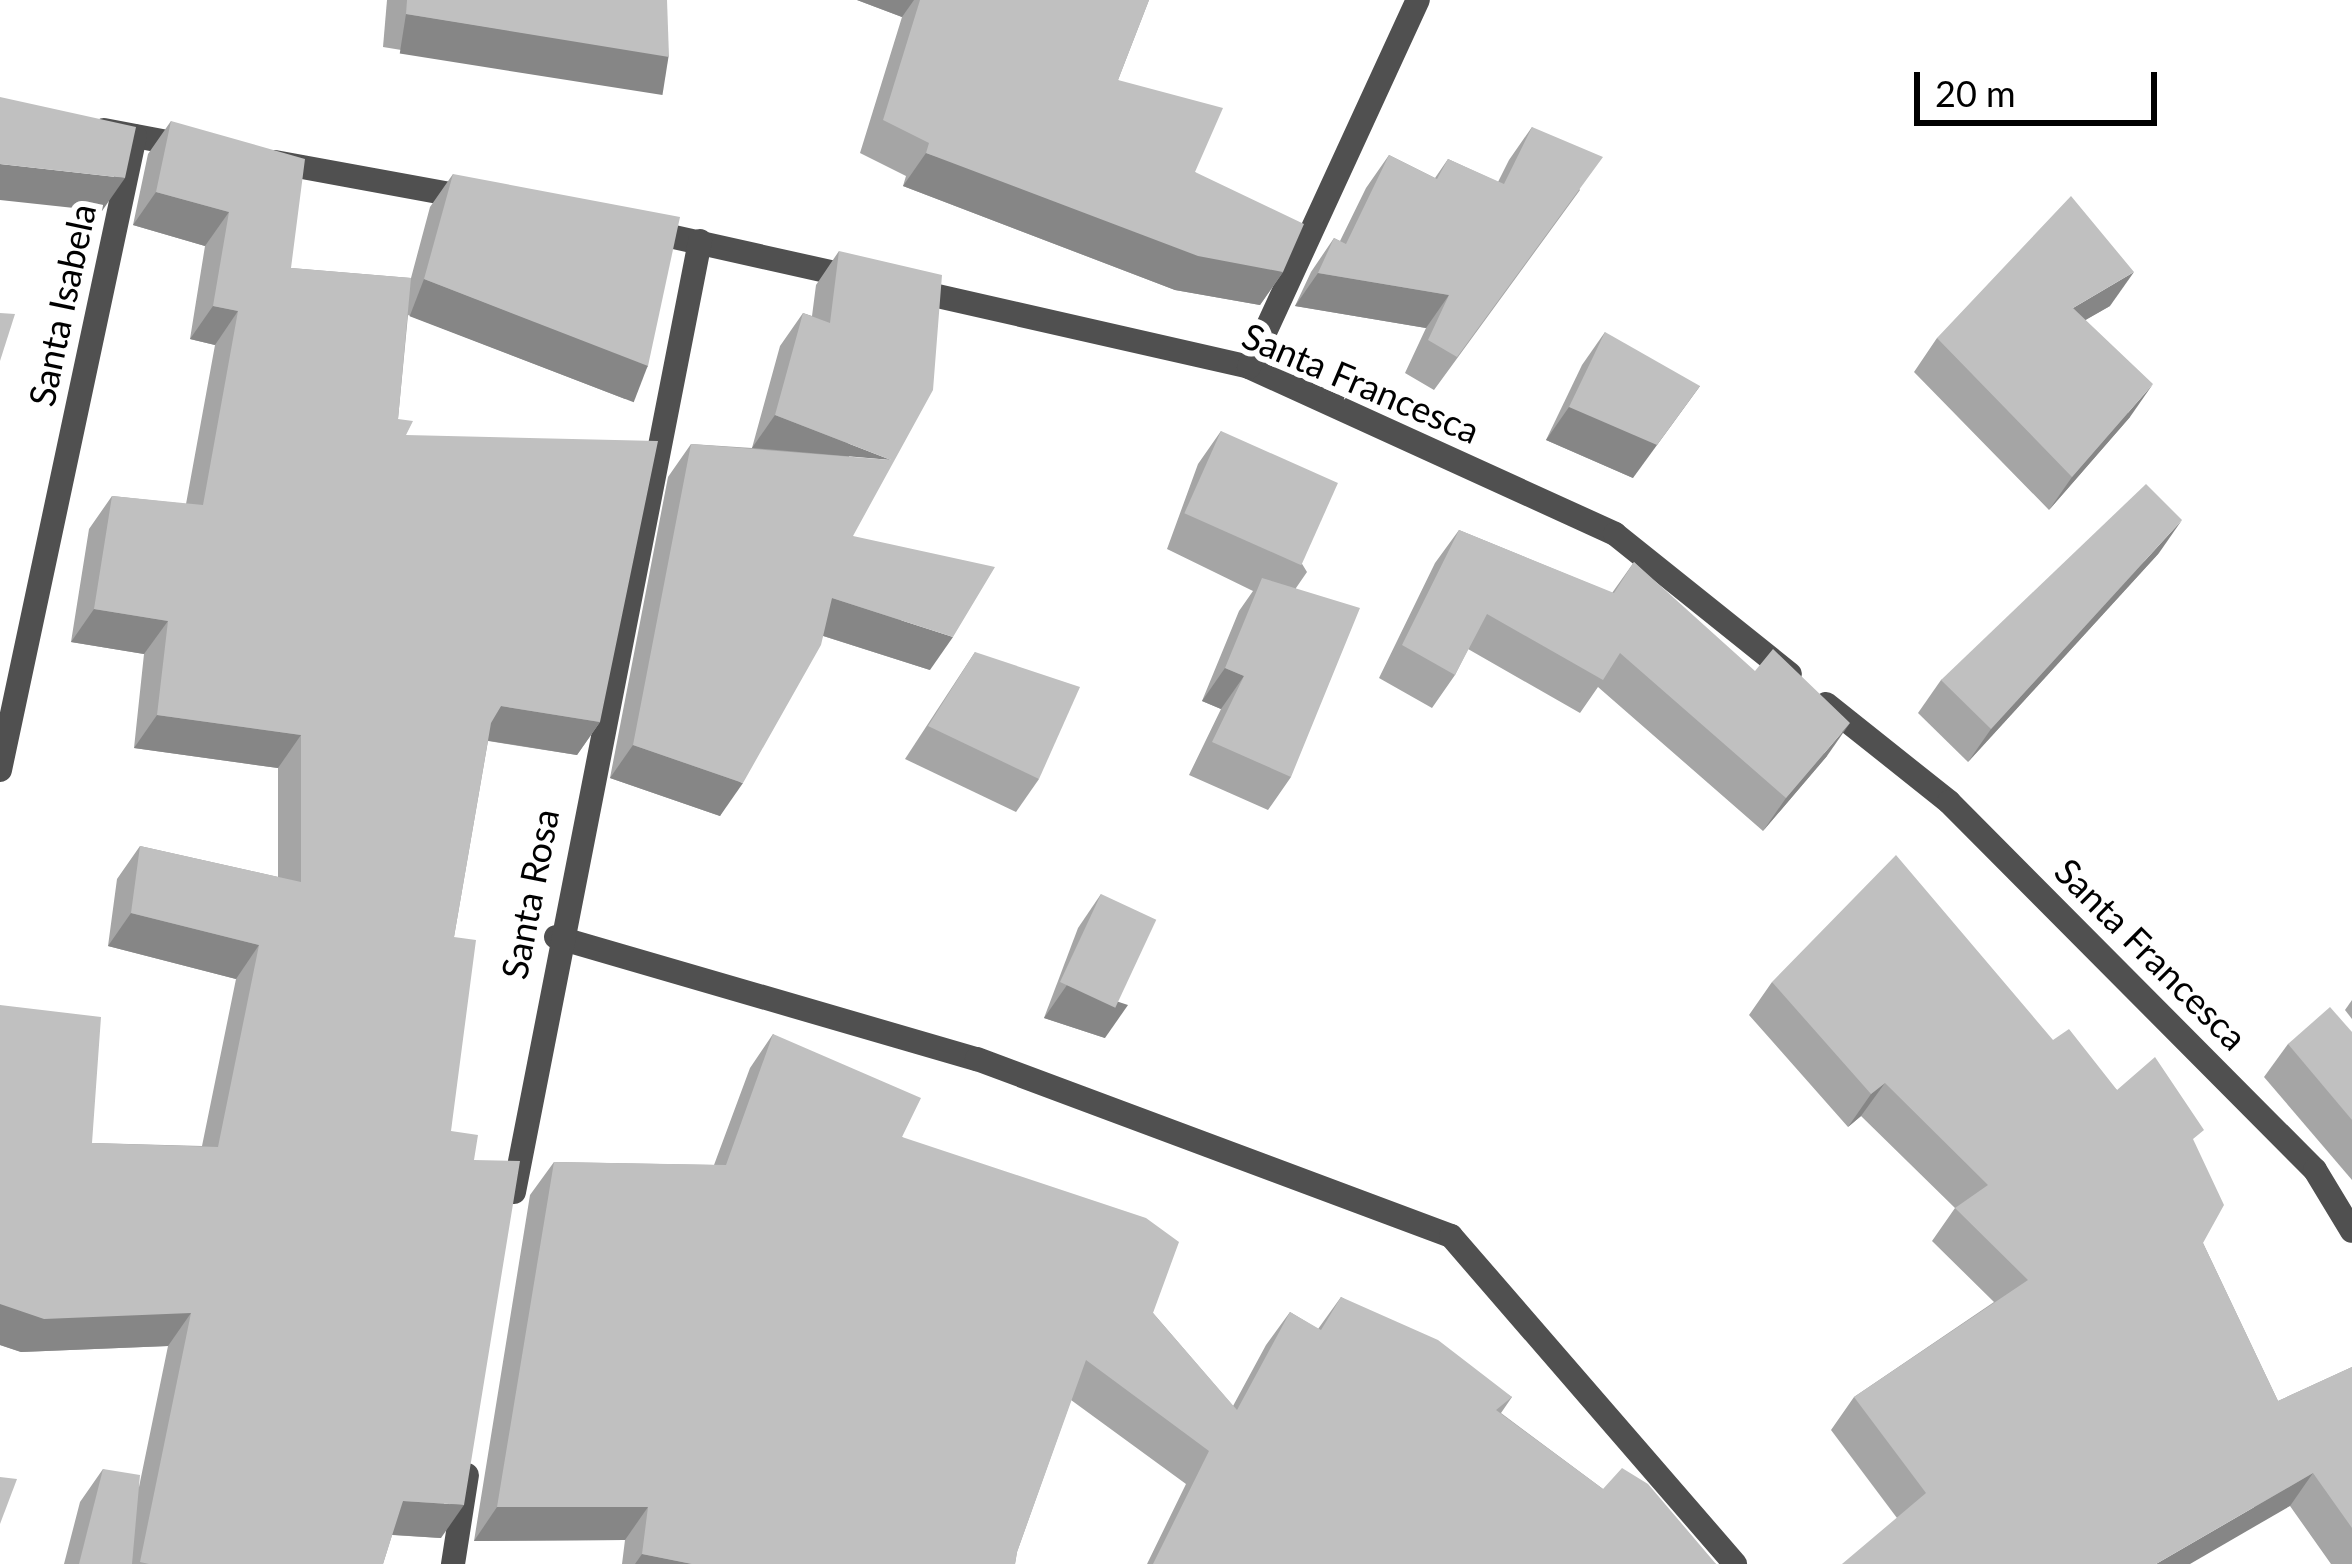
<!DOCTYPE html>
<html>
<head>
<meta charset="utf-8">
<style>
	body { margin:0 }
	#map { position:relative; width:2352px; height:1564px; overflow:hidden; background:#fff; font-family:Lato,sans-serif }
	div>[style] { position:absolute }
	.minor>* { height:24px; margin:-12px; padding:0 12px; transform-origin:12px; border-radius:12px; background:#505050 }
	.wall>* { inset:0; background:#a5a5a5 }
	.shaded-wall>* { inset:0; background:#868686; transform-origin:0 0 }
	.building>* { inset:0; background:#c0c0c0; transform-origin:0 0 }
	span { translate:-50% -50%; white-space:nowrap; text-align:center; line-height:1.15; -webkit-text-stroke:12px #fff; paint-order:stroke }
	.street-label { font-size:36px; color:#000 }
	.scale { position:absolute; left:1914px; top:72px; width:243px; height:54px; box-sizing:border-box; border:6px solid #000; border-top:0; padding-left:15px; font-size:36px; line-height:42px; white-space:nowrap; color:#000; -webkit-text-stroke:9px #fff; paint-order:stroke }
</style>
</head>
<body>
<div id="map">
	<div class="minor">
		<div style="left:104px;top:130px;width:86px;rotate:10.8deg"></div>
		<div style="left:275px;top:162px;width:199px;rotate:10.4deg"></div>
		<div style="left:647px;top:231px;width:211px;rotate:12.6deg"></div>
		<div style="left:911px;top:290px;width:347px;rotate:12.8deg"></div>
		<div style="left:1249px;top:367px;width:402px;rotate:24.5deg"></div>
		<div style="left:1615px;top:534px;width:224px;rotate:38.7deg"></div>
		<div style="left:1249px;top:367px;width:404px;rotate:-65.3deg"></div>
		<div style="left:1826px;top:704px;width:157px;rotate:38.5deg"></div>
		<div style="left:1949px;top:802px;width:519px;rotate:45.16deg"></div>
		<div style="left:2315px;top:1170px;width:71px;rotate:58.8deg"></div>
		<div style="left:0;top:770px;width:648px;rotate:-77.98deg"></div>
		<div style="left:556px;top:937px;width:438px;rotate:16.2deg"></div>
		<div style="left:977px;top:1059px;width:506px;rotate:20.48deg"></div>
		<div style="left:1451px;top:1236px;width:434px;rotate:49.1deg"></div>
		<div style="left:514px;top:1192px;width:969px;rotate:-78.93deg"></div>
		<div style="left:453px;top:1564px;width:90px;rotate:-81.1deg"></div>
	</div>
	<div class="wall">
		<div style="clip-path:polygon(387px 0,667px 0,646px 90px,383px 47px)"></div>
		<div style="clip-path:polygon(857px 0,1149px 0,1118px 80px,1195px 172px,1283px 272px,1260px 305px,1175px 290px,903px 186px,906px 176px,860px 153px,902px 17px)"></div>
		<div style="clip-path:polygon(171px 121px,291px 268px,411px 278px,430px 207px,453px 174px,648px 366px,625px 399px,408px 315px,398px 419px,406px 435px,600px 722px,577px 755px,488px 741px,454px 937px,451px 1131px,474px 1160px,441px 1538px,392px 1535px,383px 1564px,64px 1564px,80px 1502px,103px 1469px,139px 1487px,168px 1346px,21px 1352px,0 1345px,0 1005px,92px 1143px,202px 1146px,236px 979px,108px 946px,117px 879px,140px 846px,278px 877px,278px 768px,134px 748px,144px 654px,71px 642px,89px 529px,112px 496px,186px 504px,215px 345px,190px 339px,205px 246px,133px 225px,148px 154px)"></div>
		<div style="clip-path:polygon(1532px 127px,1580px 190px,1434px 390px,1405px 373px,1426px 328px,1295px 306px,1311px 272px,1334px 238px,1340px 241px,1366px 188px,1389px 155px,1435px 178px,1448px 159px,1498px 182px,1509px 160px)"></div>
		<div style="clip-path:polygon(839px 251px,853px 536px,930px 670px,823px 636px,720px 816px,610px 778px,668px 477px,691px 444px,752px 448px,780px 346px,803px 313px,812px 316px,816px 285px)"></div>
		<div style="clip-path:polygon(2110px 306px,2085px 320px,2130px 417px,2049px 510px,1914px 372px,1937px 338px)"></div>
		<div style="clip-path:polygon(1605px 332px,1633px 478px,1546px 440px,1582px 365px)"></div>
		<div style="clip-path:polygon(1221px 431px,1307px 572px,1296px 588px,1291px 777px,1268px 810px,1189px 775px,1221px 709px,1202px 701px,1239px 611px,1253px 591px,1167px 549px,1198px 464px)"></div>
		<div style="clip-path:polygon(1459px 530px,1612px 593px,1634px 562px,1827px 756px,1763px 831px,1598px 687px,1580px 713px,1468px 649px,1455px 675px,1432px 708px,1379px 678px,1435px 563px)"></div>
		<div style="clip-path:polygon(2159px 553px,1968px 762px,1918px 713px,1941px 680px)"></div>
		<div style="clip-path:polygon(975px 652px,1039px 779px,1016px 812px,905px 759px)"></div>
		<div style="clip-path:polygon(1101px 894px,1105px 1038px,1044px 1018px,1078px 928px)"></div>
		<div style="clip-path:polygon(1772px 982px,2053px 1040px,2117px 1090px,2195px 1144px,2203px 1243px,2278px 1401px,2352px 1367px,2352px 1564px,2331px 1564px,2290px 1506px,1897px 1518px,1831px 1430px,1854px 1397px,1994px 1302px,1932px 1241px,1955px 1208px,1861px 1116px,1848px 1127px,1749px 1015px)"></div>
		<div style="clip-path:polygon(2352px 1000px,2352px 1019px,2345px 1010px)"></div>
		<div style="clip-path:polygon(2352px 1032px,2352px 1180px,2264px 1077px,2288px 1044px)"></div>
		<div style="clip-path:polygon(773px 1034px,902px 1137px,1153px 1313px,1233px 1406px,1266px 1345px,1290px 1312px,1318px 1329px,1341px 1297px,1512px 1397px,1501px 1413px,1603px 1489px,1716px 1564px,1147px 1564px,1186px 1484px,1071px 1400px,1017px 1552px,1015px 1564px,622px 1564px,625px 1540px,474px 1541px,530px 1195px,554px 1162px,714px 1165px,750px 1068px)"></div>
	</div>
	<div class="shaded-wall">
		<div style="clip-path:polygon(857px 0,914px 0,902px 17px)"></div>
		<div style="left:406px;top:14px;width:266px;height:40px;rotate:9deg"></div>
		<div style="clip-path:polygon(926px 153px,1283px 272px,1260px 305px,1175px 290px,903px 186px)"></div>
		<div style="clip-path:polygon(0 164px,125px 178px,102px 211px,0 200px)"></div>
		<div style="clip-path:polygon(156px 192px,229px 212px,205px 246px,133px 225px)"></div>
		<div style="clip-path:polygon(2134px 272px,2110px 306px,2049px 341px,2073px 308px)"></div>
		<div style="clip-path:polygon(1318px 273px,1449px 295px,1426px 328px,1295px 306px)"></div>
		<div style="left:424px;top:279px;width:240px;height:40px;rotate:21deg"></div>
		<div style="clip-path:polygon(213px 306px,238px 311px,215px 345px,190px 339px)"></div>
		<div style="clip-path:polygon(2153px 384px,2130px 417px,2049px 510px,2072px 477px)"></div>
		<div style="clip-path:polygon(1700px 386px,1633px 478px,1546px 440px,1569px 407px)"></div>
		<div style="clip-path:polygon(775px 415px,891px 460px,752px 448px)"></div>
		<div style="clip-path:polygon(2182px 520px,2159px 553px,1968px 762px,1991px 729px)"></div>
		<div style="clip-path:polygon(832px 598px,953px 637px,930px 670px,808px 631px)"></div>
		<div style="clip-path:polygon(94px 609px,168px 621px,144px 654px,71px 642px)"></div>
		<div style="clip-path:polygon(1225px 668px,1244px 676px,1221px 709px,1202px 701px)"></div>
		<div style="clip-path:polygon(501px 706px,600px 722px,577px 755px,478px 739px)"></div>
		<div style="clip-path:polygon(157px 715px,301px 735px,278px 768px,134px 748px)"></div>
		<div style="clip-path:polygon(1850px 723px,1827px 756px,1763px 831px,1786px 798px)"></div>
		<div style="clip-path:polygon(633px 745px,743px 783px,720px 816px,610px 778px)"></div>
		<div style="clip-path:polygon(131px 913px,259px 945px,236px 979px,108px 946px)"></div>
		<div style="clip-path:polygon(1067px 985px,1128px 1005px,1105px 1038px,1044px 1018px)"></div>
		<div style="clip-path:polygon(1885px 1083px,1861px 1116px,1848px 1127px,1871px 1094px)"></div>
		<div style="clip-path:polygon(0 1304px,191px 1313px,168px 1346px,21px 1352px,0 1345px)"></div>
		<div style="clip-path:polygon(2313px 1473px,2290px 1506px,2190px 1564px,2156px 1564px)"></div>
		<div style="clip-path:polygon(403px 1501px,464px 1505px,441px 1538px,380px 1534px)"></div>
		<div style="clip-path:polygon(497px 1507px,648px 1507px,625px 1540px,474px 1541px)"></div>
		<div style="clip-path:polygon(642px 1554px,692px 1564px,635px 1564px)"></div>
	</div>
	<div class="building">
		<div style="clip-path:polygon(407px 0,667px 0,669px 57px,406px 14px)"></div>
		<div style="clip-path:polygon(920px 0,1149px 0,1118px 80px,1223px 108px,1195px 172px,1304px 224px,1283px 272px,1198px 256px,926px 153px,929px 143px,883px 120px)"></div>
		<div style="clip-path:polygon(0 97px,136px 127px,125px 178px,0 164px)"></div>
		<div style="clip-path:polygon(171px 121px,305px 159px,291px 268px,411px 278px,398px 419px,413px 421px,406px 435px,658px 441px,600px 722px,501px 706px,491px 723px,454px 937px,476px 940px,451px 1131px,478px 1135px,474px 1160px,520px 1161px,464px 1505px,403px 1501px,383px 1564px,149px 1564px,140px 1562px,191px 1313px,44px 1319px,0 1304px,0 1005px,101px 1017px,92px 1143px,218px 1147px,259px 945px,131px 913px,140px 846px,301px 882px,301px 735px,157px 715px,168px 621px,94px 609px,112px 496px,203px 505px,238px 311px,213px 306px,229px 212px,156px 192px)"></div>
		<div style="clip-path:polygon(1532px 127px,1603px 157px,1457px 357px,1428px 340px,1449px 295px,1318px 273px,1334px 238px,1346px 244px,1389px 155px,1437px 179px,1448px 159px,1504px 184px)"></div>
		<div style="clip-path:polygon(453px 174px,680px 217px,648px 366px,424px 279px)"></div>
		<div style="clip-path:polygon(2071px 196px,2134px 272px,2073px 308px,2153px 384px,2072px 477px,1937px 338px)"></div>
		<div style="clip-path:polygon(839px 251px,942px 275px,933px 390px,853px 536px,995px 567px,953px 637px,832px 598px,821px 645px,743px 783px,633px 745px,691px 444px,891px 460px,775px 415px,803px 313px,830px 323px)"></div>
		<div style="clip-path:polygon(0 313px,15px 314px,0 361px)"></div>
		<div style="clip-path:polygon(1605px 332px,1700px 386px,1657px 445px,1569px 407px)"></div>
		<div style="left:1221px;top:431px;width:128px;height:90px;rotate:24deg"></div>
		<div style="clip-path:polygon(2146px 484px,2182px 520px,1991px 729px,1941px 680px)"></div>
		<div style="clip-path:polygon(1459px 530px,1614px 593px,1634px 562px,1755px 671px,1773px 649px,1850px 723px,1786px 798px,1620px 653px,1603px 680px,1487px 614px,1455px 675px,1402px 645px)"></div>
		<div style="clip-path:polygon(1262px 578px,1360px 608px,1291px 777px,1212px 742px,1244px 676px,1225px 668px)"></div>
		<div style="clip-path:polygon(975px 652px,1080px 687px,1039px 779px,928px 726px)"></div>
		<div style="clip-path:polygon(1896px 855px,2053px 1040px,2069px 1029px,2117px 1090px,2155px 1057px,2204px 1130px,2193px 1139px,2224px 1205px,2203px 1243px,2278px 1401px,2352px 1367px,2352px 1528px,2313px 1473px,2156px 1564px,1842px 1564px,1926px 1493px,1854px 1397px,2028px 1280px,1955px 1208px,1988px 1185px,1885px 1083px,1871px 1094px,1772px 982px)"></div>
		<div style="left:1101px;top:894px;width:61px;height:97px;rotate:25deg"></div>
		<div style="clip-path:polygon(2330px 1007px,2352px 1032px,2352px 1120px,2288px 1044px)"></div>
		<div style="clip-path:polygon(773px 1034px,921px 1098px,902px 1137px,1146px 1218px,1179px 1242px,1153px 1313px,1237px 1410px,1290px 1312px,1321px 1330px,1341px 1297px,1438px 1340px,1512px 1397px,1496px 1410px,1603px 1489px,1622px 1468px,1648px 1484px,1716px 1564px,1153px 1564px,1209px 1451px,1086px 1360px,1017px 1552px,1015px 1564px,692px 1564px,642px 1554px,648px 1507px,497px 1507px,554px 1162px,726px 1165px)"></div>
		<div style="clip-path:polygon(103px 1469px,140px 1475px,132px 1564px,79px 1564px)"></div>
		<div style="clip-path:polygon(0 1477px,17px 1479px,0 1524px)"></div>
	</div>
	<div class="street-label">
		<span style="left:62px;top:305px;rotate:-78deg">Santa Isabela</span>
		<span style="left:1361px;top:383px;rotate:23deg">Santa Francesca</span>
		<span style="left:530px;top:894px;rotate:-79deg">Santa Rosa</span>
		<span style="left:2151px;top:954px;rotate:45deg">Santa Francesca</span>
	</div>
	<div class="scale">20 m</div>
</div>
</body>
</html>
